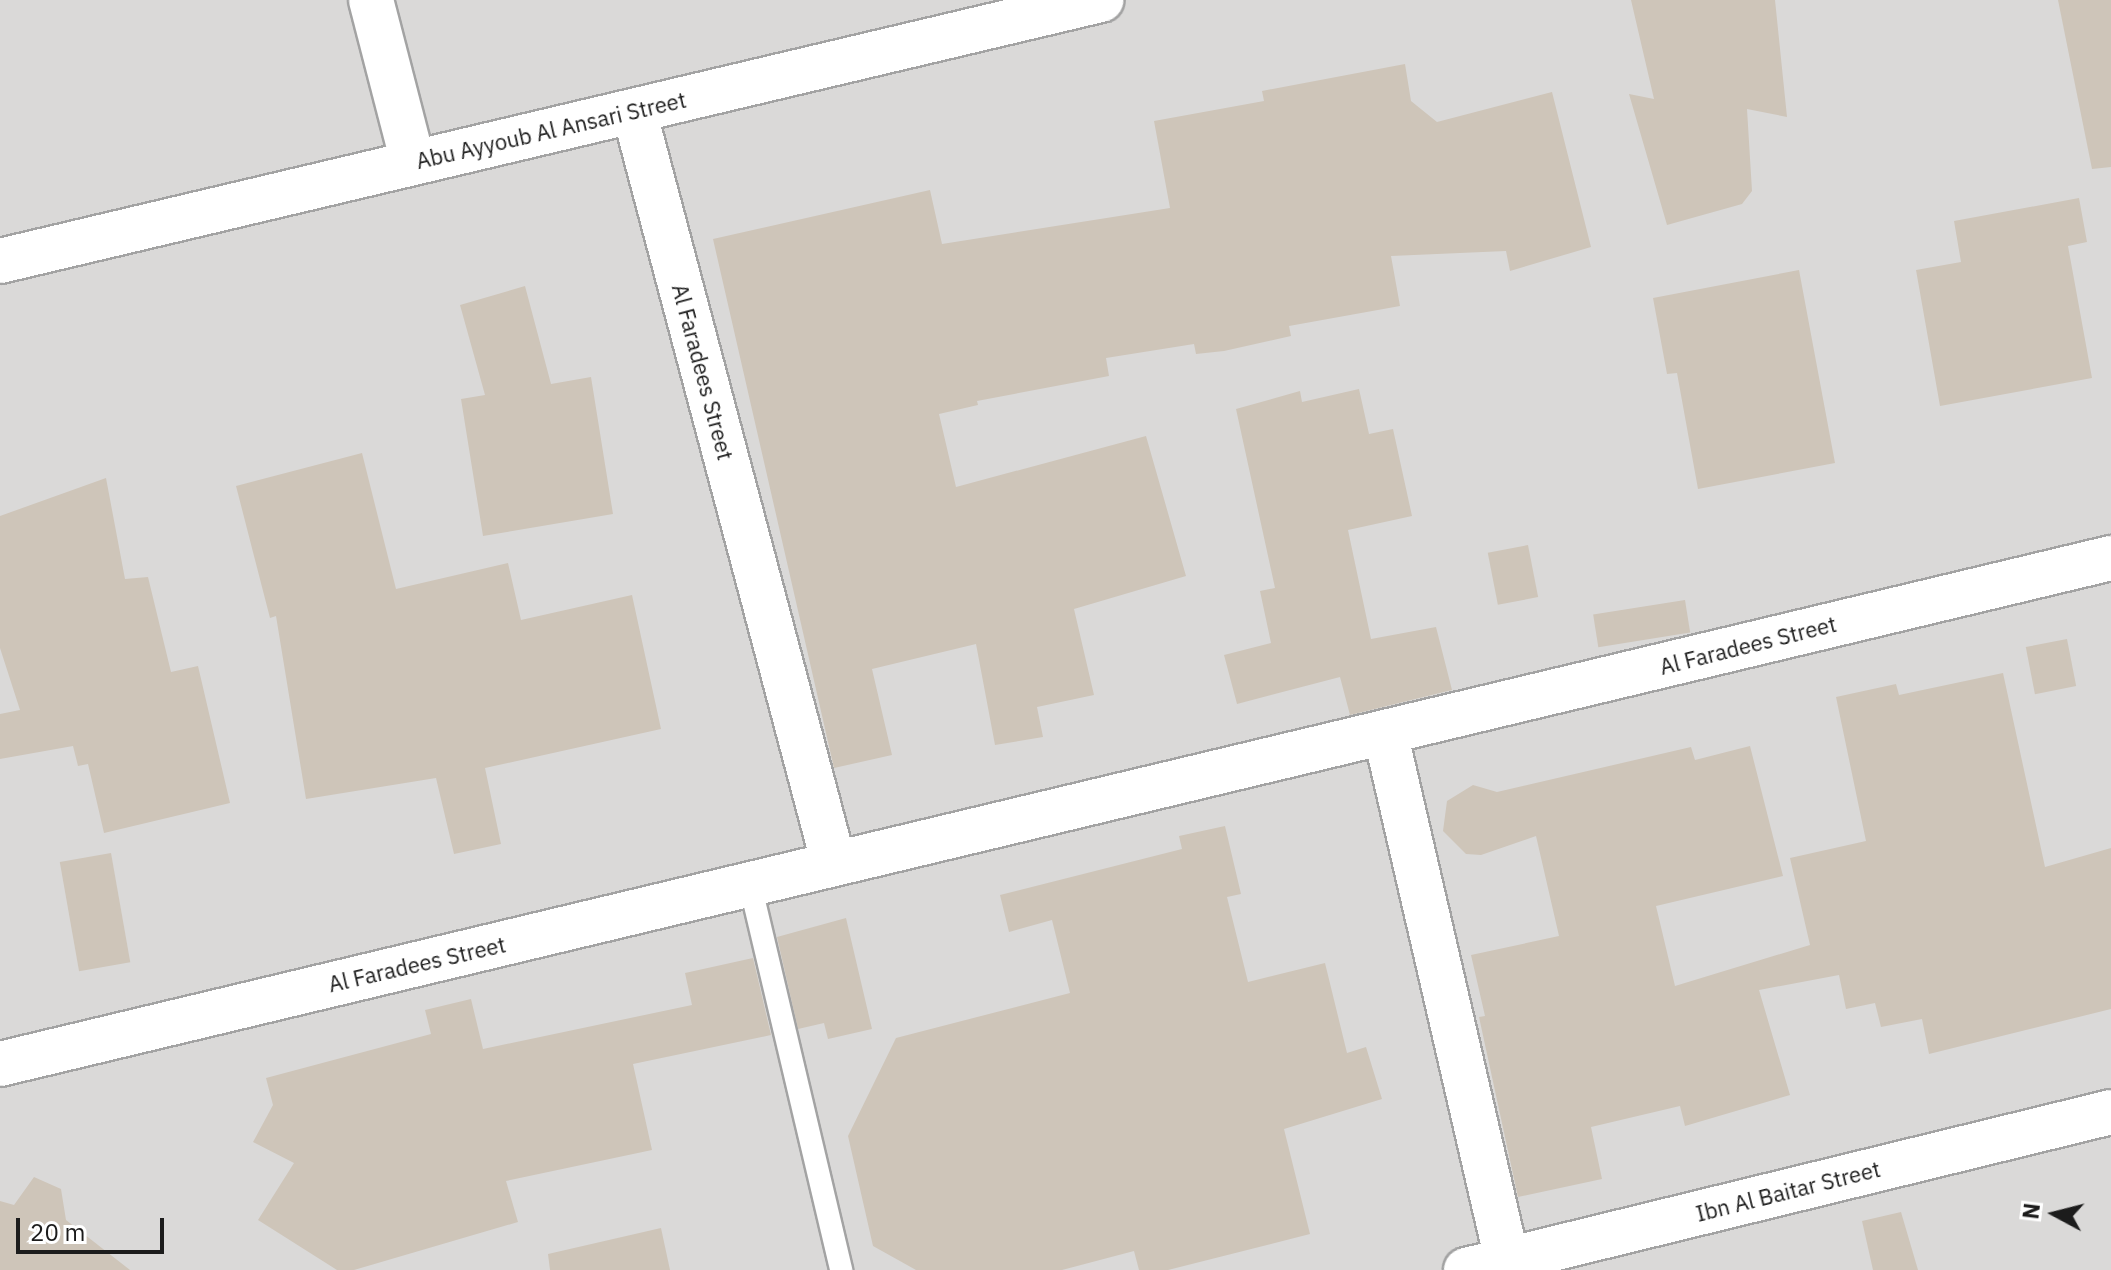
<!DOCTYPE html>
<html>
<head>
<meta charset="utf-8">
<style>
	body { margin:0 }
	#map { position:relative; width:2111px; height:1270px; overflow:hidden; background:#eeece0; font-family:"IBM Plex Sans",sans-serif }
	div>[style] { position:absolute }
	.residential>* { inset:0; background:#dad9d8; transform-origin:0 0 }
	.building>* { inset:0; background:#cec5b9; transform-origin:0 0 }
	.roads { filter:drop-shadow(2px 0 #a3a3a3) drop-shadow(-2px 0 #a3a3a3) drop-shadow(0 2px #a3a3a3) drop-shadow(0 -2px #a3a3a3) }
	.service>* { height:22px; margin:-11px; padding:0 11px; transform-origin:11px; border-radius:11px; background:#fff }
	.minor>* { height:44px; margin:-22px; padding:0 22px; transform-origin:22px; border-radius:22px; background:#fff }
	.tertiary>* { height:44px; margin:-22px; padding:0 22px; transform-origin:22px; border-radius:22px; background:#fff }
	span { translate:-50% -50%; white-space:nowrap; text-align:center; line-height:1.15; -webkit-text-stroke:6px #fff; paint-order:stroke }
	.street-label { font-size:22px; color:#1c1c1c }
	.north { position:absolute; left:2015px; top:1174px; width:80px; height:80px; -webkit-text-stroke:6px #fff; paint-order:stroke; rotate:277deg; font-size:22px; font-weight:700; line-height:32px; text-align:center; color:#1c1c1c }
	.north::after { content:''; display:block; margin:auto; width:28px; height:36px; background:#1c1c1c; clip-path:polygon(50% 0,100% 100%,50% 72%,0 100%) }
	.scale { position:absolute; left:16px; top:1218px; width:148px; height:36px; box-sizing:border-box; border:4px solid #1c1c1c; border-top:0; padding-left:10px; font-size:24px; line-height:28px; white-space:nowrap; color:#1c1c1c; -webkit-text-stroke:6px #fff; paint-order:stroke }
</style>
</head>
<body>
<div id="map">
	<div class="residential">
		<div style="left:0;top:0;width:2111px;height:1270px"></div>
	</div>
	<div class="building">
		<div style="clip-path:polygon(1631px 0,1775px 0,1787px 117px,1747px 109px,1752px 191px,1742px 204px,1667px 225px,1629px 94px,1654px 99px)"></div>
		<div style="clip-path:polygon(2058px 0,2111px 0,2111px 167px,2092px 169px)"></div>
		<div style="clip-path:polygon(1405px 64px,1411px 101px,1437px 122px,1552px 92px,1591px 247px,1510px 271px,1506px 251px,1391px 256px,1400px 306px,1289px 326px,1291px 336px,1224px 351px,1196px 354px,1194px 344px,1106px 358px,1109px 376px,977px 401px,978px 405px,939px 414px,956px 487px,1146px 436px,1186px 576px,1074px 609px,1094px 695px,1037px 707px,1043px 737px,995px 745px,976px 644px,872px 669px,892px 755px,834px 768px,713px 239px,930px 190px,942px 244px,1170px 208px,1154px 121px,1264px 101px,1262px 91px)"></div>
		<div style="clip-path:polygon(2079px 198px,2087px 242px,2068px 246px,2092px 378px,1940px 406px,1916px 270px,1961px 262px,1954px 221px)"></div>
		<div style="clip-path:polygon(1799px 270px,1835px 463px,1698px 489px,1677px 373px,1667px 374px,1653px 298px)"></div>
		<div style="clip-path:polygon(525px 286px,551px 384px,591px 377px,613px 514px,483px 536px,461px 399px,485px 395px,460px 305px)"></div>
		<div style="clip-path:polygon(1359px 389px,1369px 434px,1393px 429px,1412px 516px,1348px 530px,1371px 639px,1436px 627px,1452px 690px,1350px 715px,1340px 677px,1237px 704px,1224px 655px,1271px 643px,1260px 591px,1275px 588px,1236px 409px,1300px 391px,1302px 402px)"></div>
		<div style="clip-path:polygon(362px 453px,396px 589px,508px 563px,521px 620px,632px 595px,661px 729px,485px 768px,501px 844px,454px 854px,436px 778px,306px 799px,276px 616px,270px 618px,236px 486px)"></div>
		<div style="clip-path:polygon(106px 478px,125px 579px,148px 577px,171px 672px,198px 666px,230px 803px,104px 833px,88px 764px,78px 766px,73px 746px,0 759px,0 714px,20px 710px,0 648px,0 516px)"></div>
		<div style="left:1528px;top:545px;width:53px;height:41px;rotate:79deg"></div>
		<div style="left:1685px;top:600px;width:33px;height:93px;rotate:81deg"></div>
		<div style="left:2067px;top:639px;width:48px;height:42px;rotate:79deg"></div>
		<div style="clip-path:polygon(2003px 673px,2045px 867px,2111px 848px,2111px 1009px,1929px 1054px,1922px 1019px,1881px 1027px,1875px 1003px,1846px 1009px,1839px 975px,1759px 990px,1790px 1095px,1685px 1126px,1680px 1106px,1591px 1127px,1602px 1179px,1518px 1197px,1479px 1017px,1485px 1016px,1471px 955px,1559px 936px,1536px 836px,1481px 855px,1466px 854px,1443px 831px,1447px 801px,1473px 785px,1497px 792px,1691px 747px,1695px 760px,1750px 746px,1783px 876px,1656px 906px,1675px 986px,1810px 945px,1790px 858px,1866px 841px,1836px 697px,1896px 684px,1899px 695px)"></div>
		<div style="clip-path:polygon(1225px 826px,1241px 894px,1227px 897px,1248px 982px,1325px 963px,1347px 1053px,1366px 1047px,1382px 1099px,1284px 1129px,1310px 1234px,1168px 1270px,1139px 1270px,1134px 1251px,1062px 1270px,916px 1270px,873px 1246px,848px 1136px,896px 1038px,1070px 993px,1052px 920px,1009px 932px,1000px 895px,1182px 849px,1179px 836px)"></div>
		<div style="left:111px;top:853px;width:111px;height:52px;rotate:80deg"></div>
		<div style="clip-path:polygon(846px 918px,872px 1029px,828px 1039px,824px 1023px,798px 1029px,777px 937px)"></div>
		<div style="clip-path:polygon(753px 958px,771px 1035px,633px 1064px,652px 1150px,506px 1181px,518px 1222px,354px 1270px,337px 1270px,258px 1220px,294px 1163px,253px 1142px,273px 1105px,266px 1078px,431px 1034px,425px 1010px,471px 999px,483px 1049px,692px 1005px,685px 973px)"></div>
		<div style="clip-path:polygon(34px 1177px,61px 1189px,66px 1220px,130px 1270px,0 1270px,0 1201px,14px 1205px)"></div>
		<div style="clip-path:polygon(1901px 1212px,1918px 1270px,1873px 1270px,1862px 1221px)"></div>
		<div style="clip-path:polygon(661px 1228px,670px 1270px,550px 1270px,548px 1254px)"></div>
	</div>
	<div class="roads">
		<div class="service">
			<div style="left:750px;top:884px;width:397px;rotate:76.7deg"></div>
		</div>
		<div class="minor">
			<div style="left:371px;top:0;width:167px;rotate:75.5deg"></div>
			<div style="left:634px;top:111px;width:779px;rotate:75.13deg"></div>
			<div style="left:1385px;top:732px;width:542px;rotate:76.99deg"></div>
			<div style="left:0;top:1064px;width:2171px;rotate:-13.48deg"></div>
			<div style="left:1466px;top:1270px;width:664px;rotate:-13.76deg"></div>
		</div>
		<div class="tertiary">
			<div style="left:0;top:261px;width:1132px;rotate:-13.34deg"></div>
		</div>
	</div>
	<div class="street-label">
		<span style="left:551px;top:130px;rotate:-13deg">Abu Ayyoub Al Ansari Street</span>
		<span style="left:703px;top:372px;rotate:75deg">Al Faradees Street</span>
		<span style="left:1748px;top:645px;rotate:-14deg">Al Faradees Street</span>
		<span style="left:417px;top:964px;rotate:-13deg">Al Faradees Street</span>
		<span style="left:1788px;top:1191px;rotate:-14deg">Ibn Al Baitar Street</span>
	</div>
	<div class="north">N</div>
	<div class="scale">20 m</div>
</div>
</body>
</html>
